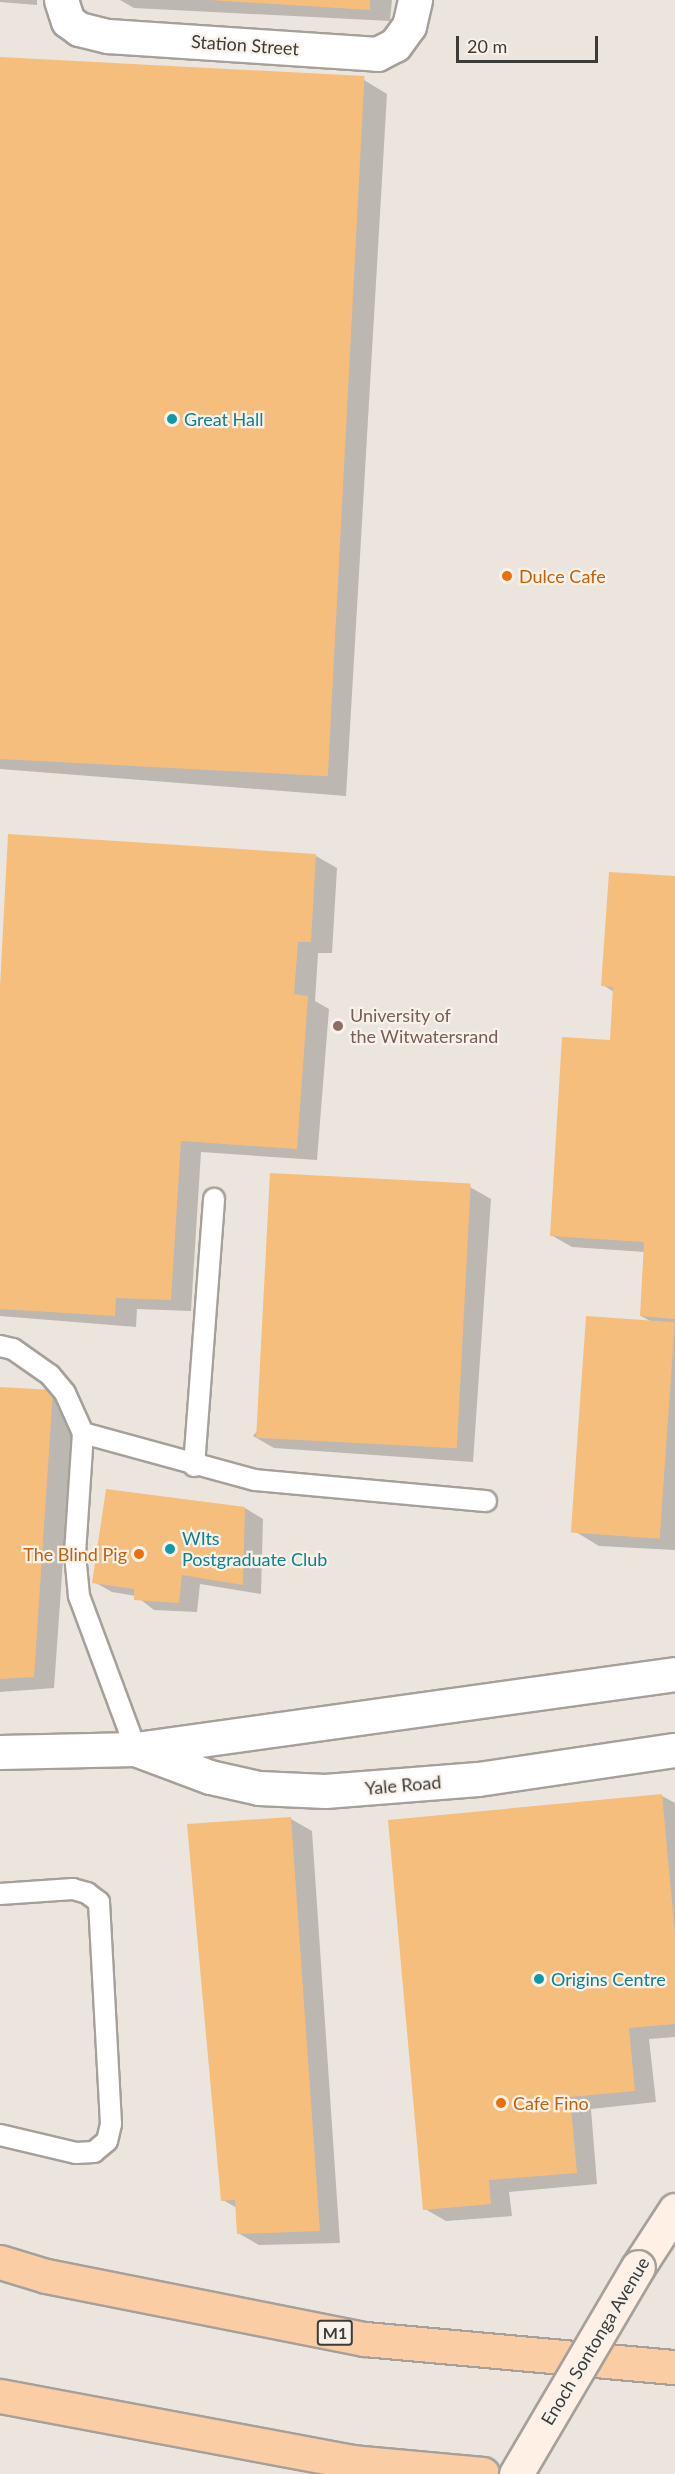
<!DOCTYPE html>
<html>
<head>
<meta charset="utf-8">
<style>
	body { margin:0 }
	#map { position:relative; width:675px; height:2474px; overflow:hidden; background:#ebe5de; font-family:Lato,sans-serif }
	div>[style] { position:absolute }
	.shadow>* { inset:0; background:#0003 }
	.building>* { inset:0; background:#f6be7d; transform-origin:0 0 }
	.roads { filter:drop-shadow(2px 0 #a6a09a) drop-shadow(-2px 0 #a6a09a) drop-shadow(0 2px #a6a09a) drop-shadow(0 -2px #a6a09a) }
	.lane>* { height:20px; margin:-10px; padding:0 10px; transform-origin:10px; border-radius:10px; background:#fff }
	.street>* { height:33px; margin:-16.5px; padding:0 16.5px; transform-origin:16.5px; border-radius:16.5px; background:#fff }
	.secondary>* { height:33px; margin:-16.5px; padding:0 16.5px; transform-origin:16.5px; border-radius:16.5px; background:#fef0e4 }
	.highway>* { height:33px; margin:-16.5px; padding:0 16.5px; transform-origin:16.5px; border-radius:16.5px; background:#facda4 }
	.bridges { filter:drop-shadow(2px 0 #a6a09a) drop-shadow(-2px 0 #a6a09a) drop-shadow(0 2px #a6a09a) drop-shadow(0 -2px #a6a09a) }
	.secondary-bridge>* { height:33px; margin:-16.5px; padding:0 16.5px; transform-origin:16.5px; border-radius:16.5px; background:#fef0e4 }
	.dots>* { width:16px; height:16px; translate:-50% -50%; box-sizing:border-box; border:3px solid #f8f2eb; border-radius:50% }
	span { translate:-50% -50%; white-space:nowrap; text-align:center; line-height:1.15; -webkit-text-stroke:4.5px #f8f2eb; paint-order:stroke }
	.shield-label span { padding:2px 4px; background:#f8f2eb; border:2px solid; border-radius:4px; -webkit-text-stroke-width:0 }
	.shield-label { font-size:16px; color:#3d3b38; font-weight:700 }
	.street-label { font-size:18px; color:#3d3b38 }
	.culture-label { font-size:18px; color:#0d838f }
	.left { translate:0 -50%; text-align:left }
	.food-label { font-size:18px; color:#c56008 }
	.right { translate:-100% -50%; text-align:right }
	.education-label { font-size:18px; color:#785e54 }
	.scale { position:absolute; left:456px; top:36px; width:142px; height:27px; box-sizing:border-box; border:3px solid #3d3b38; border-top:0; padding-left:8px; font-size:18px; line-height:21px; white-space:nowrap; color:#3d3b38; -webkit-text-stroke:4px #f8f2eb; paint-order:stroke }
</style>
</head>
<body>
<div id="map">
	<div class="shadow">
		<div style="clip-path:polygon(0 0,37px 0,37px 5px,0 2px)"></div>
		<div style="clip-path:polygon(120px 0,392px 0,390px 21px,134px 8px)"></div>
		<div style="clip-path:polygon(0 59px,364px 80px,387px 94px,346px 796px,0 769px)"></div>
		<div style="clip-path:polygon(316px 856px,337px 868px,332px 953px,318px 953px,315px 1001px,329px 1009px,317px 1160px,201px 1152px,191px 1311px,137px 1309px,136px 1327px,0 1316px,0 1016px)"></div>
		<div style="clip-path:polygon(675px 878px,675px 1550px,599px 1546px,576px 1532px,652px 1322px,641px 1316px,645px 1252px,572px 1247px,551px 1235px,612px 1041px,614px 992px,603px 985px)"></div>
		<div style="clip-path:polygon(470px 1187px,491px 1199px,473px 1462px,274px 1448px,253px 1436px)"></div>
		<div style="clip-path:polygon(0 1389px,53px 1392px,74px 1404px,54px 1688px,0 1692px)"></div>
		<div style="clip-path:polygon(245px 1508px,263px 1519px,261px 1594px,200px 1584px,197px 1612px,154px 1610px,136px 1596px,112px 1592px,94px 1582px)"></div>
		<div style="clip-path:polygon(662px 1796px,675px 1803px,675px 2037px,649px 2039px,656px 2102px,591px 2109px,597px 2184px,509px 2192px,512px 2216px,446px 2221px,425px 2209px)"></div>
		<div style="clip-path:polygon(291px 1819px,312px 1831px,340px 2243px,259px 2245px,238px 2233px,237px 2208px,223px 2200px)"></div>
	</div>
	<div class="building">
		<div style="clip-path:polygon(209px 0,370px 0,370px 10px)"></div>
		<div style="left:0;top:57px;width:365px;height:701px;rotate:3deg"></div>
		<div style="clip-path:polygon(8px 834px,316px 854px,311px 942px,298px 942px,294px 994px,308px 996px,297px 1149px,181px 1141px,171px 1300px,116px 1298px,115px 1316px,0 1309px,0 987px)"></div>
		<div style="clip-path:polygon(609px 872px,675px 876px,675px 1319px,640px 1316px,644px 1242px,550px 1236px,562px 1037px,610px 1040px,613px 987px,601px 986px)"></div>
		<div style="left:270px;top:1173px;width:201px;height:265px;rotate:3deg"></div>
		<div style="left:586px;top:1316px;width:89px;height:217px;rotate:4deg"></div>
		<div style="clip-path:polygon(0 1387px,53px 1390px,34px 1677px,0 1679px)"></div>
		<div style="clip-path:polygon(106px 1489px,245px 1507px,243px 1585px,182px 1575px,179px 1603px,134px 1600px,134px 1589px,92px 1583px)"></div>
		<div style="clip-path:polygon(662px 1794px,675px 1934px,675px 2024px,629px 2028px,635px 2091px,570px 2097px,577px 2173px,489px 2180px,491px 2204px,423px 2210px,388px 1820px)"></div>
		<div style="clip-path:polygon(291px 1817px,320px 2231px,237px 2234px,235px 2200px,221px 2201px,187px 1824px)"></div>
	</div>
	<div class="roads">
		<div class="lane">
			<div style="left:0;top:1346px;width:13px;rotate:13deg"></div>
			<div style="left:13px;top:1349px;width:45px;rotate:35.1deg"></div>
			<div style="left:50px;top:1375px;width:23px;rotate:50deg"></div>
			<div style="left:65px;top:1393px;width:44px;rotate:65.8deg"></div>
			<div style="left:83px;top:1433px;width:121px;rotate:93.8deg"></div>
			<div style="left:75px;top:1554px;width:42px;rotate:84.6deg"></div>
			<div style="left:79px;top:1596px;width:163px;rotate:69.6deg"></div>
			<div style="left:83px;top:1433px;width:178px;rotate:15.3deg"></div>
			<div style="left:255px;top:1480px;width:232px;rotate:5.2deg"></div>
			<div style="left:194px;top:1466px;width:268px;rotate:-85.7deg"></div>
			<div style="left:0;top:1894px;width:73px;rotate:-3.9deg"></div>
			<div style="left:73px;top:1889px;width:15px;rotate:16deg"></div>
			<div style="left:87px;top:1893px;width:15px;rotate:37deg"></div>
			<div style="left:99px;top:1902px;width:222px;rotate:86.9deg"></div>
			<div style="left:111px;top:2124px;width:17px;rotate:103deg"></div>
			<div style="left:107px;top:2141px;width:17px;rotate:140deg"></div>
			<div style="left:94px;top:2152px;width:18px;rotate:177deg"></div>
			<div style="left:76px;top:2153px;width:78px;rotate:-166.7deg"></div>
		</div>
		<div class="street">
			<div style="left:61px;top:0;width:22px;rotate:72deg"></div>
			<div style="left:68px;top:21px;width:14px;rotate:36deg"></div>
			<div style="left:79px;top:29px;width:30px;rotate:14deg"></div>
			<div style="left:108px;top:36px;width:270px;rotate:3.8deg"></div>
			<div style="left:377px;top:54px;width:20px;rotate:-27deg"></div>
			<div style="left:395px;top:45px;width:24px;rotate:-54deg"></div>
			<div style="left:409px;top:26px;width:27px;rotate:-77deg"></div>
			<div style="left:138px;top:1750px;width:77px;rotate:20.6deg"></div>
			<div style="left:210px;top:1777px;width:50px;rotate:12.7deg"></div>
			<div style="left:259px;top:1788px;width:66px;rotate:2.6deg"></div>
			<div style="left:325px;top:1791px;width:153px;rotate:-4.5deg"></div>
			<div style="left:478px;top:1779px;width:199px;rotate:-8.4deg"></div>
			<div style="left:0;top:1752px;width:136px;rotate:-1.3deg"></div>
			<div style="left:136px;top:1749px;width:544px;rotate:-7.92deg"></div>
		</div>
		<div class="secondary">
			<div style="left:638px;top:2267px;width:68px;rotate:-57deg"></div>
		</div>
		<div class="highway">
			<div style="left:0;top:2262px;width:48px;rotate:16.9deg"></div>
			<div style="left:46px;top:2276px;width:325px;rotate:11.2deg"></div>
			<div style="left:365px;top:2339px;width:311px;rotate:5.2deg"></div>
			<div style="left:0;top:2396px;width:357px;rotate:10.6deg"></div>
			<div style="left:351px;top:2462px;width:132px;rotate:5.2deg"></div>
		</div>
	</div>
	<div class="bridges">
		<div class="secondary-bridge">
			<div style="left:516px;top:2474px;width:240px;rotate:-59.5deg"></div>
		</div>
	</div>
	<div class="dots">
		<div style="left:172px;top:419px;background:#0f9aa8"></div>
		<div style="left:507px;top:576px;background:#e8710a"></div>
		<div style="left:338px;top:1026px;background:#8d6e63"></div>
		<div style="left:170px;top:1549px;background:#0f9aa8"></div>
		<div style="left:139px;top:1554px;background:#e8710a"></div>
		<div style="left:539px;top:1979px;background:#0f9aa8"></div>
		<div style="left:501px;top:2103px;background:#e8710a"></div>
	</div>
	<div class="shield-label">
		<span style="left:335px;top:2333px">M1</span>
	</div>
	<div class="street-label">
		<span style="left:245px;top:45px;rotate:4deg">Station Street</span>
		<span style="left:403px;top:1785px;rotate:-5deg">Yale Road</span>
		<span style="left:595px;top:2341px;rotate:-59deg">Enoch Sontonga Avenue</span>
	</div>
	<div class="culture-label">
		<span class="left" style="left:184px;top:419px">Great Hall</span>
		<span class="left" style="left:182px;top:1549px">WIts<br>Postgraduate Club</span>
		<span class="left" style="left:551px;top:1979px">Origins Centre</span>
	</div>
	<div class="food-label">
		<span class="left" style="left:519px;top:576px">Dulce Cafe</span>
		<span class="right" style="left:127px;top:1554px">The Blind Pig</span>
		<span class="left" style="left:513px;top:2103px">Cafe Fino</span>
	</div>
	<div class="education-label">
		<span class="left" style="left:350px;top:1026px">University of<br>the Witwatersrand</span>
	</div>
	<div class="scale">20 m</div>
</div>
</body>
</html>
